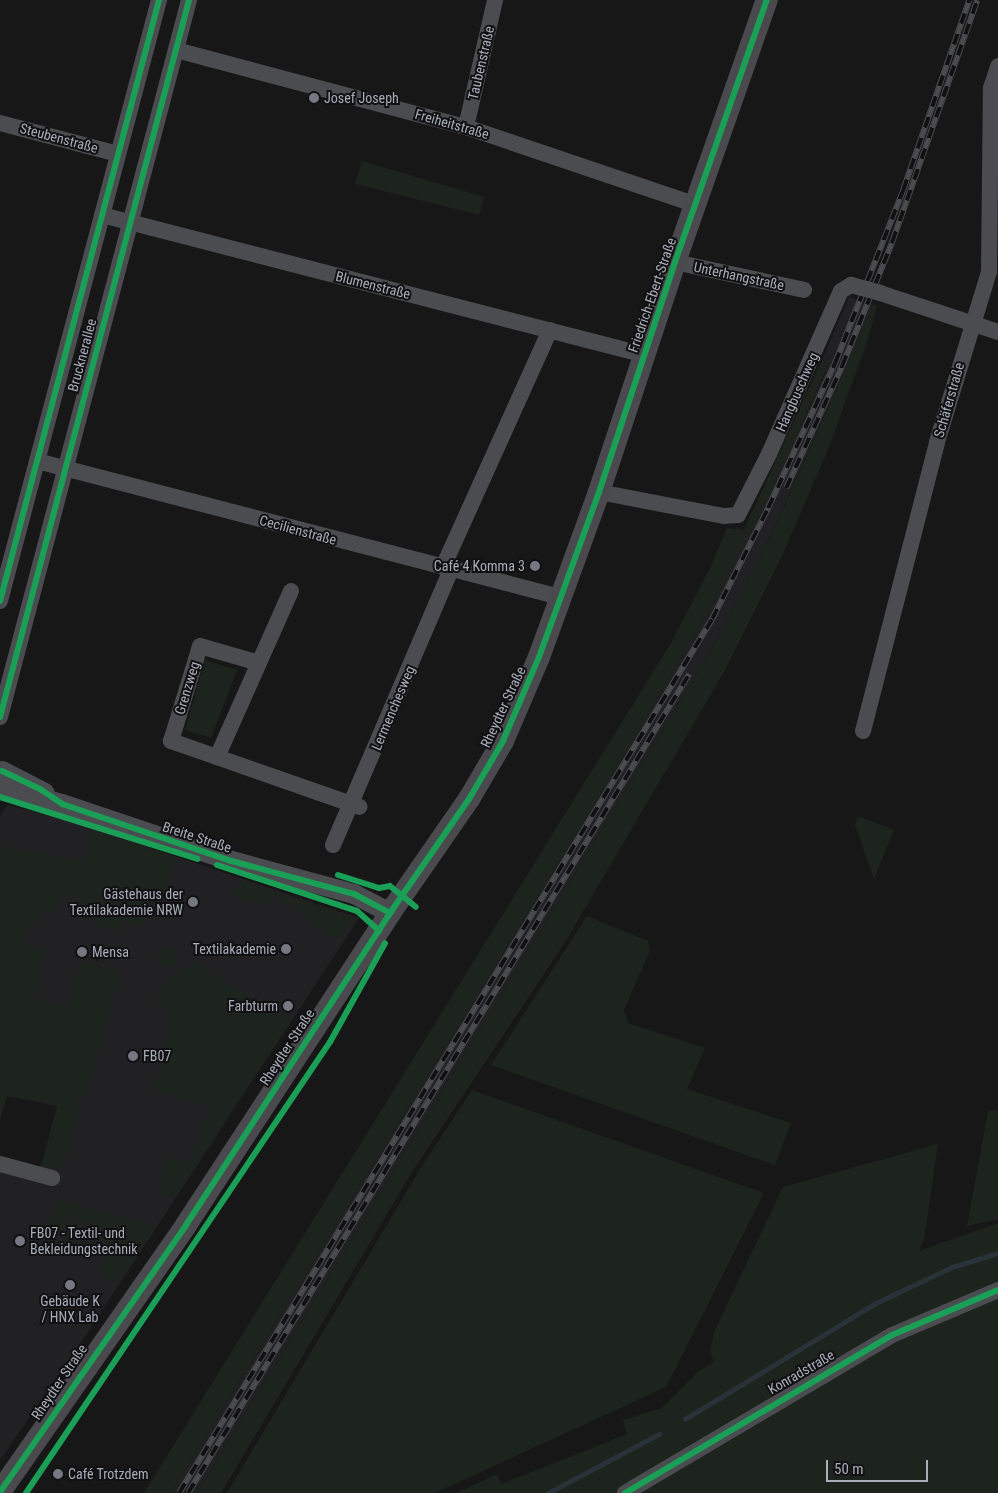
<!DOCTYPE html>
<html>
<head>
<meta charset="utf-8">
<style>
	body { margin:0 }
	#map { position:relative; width:998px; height:1493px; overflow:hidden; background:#171717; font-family:"Roboto Condensed",sans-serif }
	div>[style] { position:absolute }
	.built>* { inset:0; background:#212123 }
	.green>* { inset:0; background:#1d241e }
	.round { border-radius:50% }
	.stream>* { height:4.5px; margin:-2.25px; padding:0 2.25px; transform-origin:2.25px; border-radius:2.25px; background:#2a3239 }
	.minor>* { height:16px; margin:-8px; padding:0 8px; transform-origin:8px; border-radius:8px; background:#4b4c50 }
	.tertiary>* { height:20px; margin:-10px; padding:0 10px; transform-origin:10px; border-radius:10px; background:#4b4c50 }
	.secondary>* { height:22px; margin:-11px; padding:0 11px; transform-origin:11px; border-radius:11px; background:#4a4a4e }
	.rail>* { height:5.5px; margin-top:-2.75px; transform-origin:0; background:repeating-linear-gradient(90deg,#111113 0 11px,#4b4c4f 0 22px); box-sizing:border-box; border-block:1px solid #4b4c4f }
	.minor-bridge>* { height:16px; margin:-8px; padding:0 8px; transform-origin:8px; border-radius:8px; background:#4b4c50 }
	.cycleway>* { height:6px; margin:-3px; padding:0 3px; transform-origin:3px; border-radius:3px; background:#1a9f57 }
	.dots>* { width:14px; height:14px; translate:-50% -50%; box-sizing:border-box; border:2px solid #111113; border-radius:50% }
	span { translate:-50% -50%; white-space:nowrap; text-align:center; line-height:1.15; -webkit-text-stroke:4px #111113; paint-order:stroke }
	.street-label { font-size:14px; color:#a8adb8 }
	.poi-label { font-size:14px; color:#a8adb8 }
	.left { translate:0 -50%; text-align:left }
	.right { translate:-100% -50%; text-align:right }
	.scale { position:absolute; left:826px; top:1460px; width:102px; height:22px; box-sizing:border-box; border:2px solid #a8adb8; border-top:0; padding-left:6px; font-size:15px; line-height:18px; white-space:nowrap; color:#a8adb8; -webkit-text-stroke:4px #111113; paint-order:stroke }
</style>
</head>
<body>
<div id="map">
	<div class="built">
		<div style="clip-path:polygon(849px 297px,874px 305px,764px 550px,715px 644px,197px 1493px,171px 1493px,631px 745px,716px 598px,809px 409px,828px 366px,821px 362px)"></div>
		<div style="clip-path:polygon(7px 805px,55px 816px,359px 918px,88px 1332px,0 1460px,0 1160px,40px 1170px,57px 1106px,7px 1096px,0 1120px,0 816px)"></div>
	</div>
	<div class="green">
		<div style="clip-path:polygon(362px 161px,484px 197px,479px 215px,355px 184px)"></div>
		<div style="clip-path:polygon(874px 305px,877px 306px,866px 345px,827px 452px,782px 556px,724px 672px,564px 944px,412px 1172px,221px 1493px,197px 1493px,715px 644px,769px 540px)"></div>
		<div style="clip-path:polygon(821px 362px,828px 365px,771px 491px,716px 598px,631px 745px,171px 1493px,144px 1493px,671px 643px,711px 566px,727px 528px,744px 530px)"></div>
		<div style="clip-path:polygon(205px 660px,237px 670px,211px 738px,185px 730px)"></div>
		<div style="clip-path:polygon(858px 816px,894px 830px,874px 879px,855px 825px)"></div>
		<div style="clip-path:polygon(95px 831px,175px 858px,165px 895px,152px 892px,143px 927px,123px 920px,120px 931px,94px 924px,92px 919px,95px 908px,76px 902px,77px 896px,62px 892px,57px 911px,50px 914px,38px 912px,33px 930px,27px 929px,22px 944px,41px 950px,44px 955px,33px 998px,69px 1007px,80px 964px,86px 962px,120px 972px,86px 1097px,74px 1097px,80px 1106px,63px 1169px,42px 1164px,58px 1105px,7px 1095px,0 1117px,0 935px,4px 927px,0 924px,0 838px,1px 846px,83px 861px)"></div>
		<div style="clip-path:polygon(241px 880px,353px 918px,337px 941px,276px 894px,268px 906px,235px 897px)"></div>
		<div style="clip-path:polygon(587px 916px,648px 941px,650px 951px,624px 1010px,628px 1023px,705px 1048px,687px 1089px,791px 1123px,775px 1165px,491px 1065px)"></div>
		<div class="round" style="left:157px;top:948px;width:20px;height:20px"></div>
		<div style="clip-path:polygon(193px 963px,291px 1021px,173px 1197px,157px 1194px,167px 1156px,190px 1161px,194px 1145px,199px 1146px,210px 1106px,154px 1090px,173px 1010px,157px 1005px,158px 987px)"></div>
		<div style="clip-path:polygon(472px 1090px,764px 1193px,666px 1387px,435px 1493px,227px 1493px,422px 1166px)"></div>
		<div style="clip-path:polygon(998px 1110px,998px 1219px,967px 1226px,988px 1111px)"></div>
		<div style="clip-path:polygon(938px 1144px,924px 1240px,919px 1251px,998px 1223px,998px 1284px,619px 1493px,456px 1493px,497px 1474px,502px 1484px,627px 1434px,623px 1420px,662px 1408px,699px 1371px,714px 1362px,710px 1351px,714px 1332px,783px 1187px)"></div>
		<div style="clip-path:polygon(60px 1200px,154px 1227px,116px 1283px,98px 1270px,107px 1258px,104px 1229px,69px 1215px,63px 1232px,47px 1226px)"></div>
		<div style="clip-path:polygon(998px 1294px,998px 1493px,632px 1493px,931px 1320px)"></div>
	</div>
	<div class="stream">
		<div style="left:685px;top:1419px;width:223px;rotate:-31.3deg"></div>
		<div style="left:876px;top:1303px;width:84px;rotate:-25.3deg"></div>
		<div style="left:952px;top:1267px;width:48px;rotate:-16.9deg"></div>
		<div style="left:548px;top:1493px;width:126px;rotate:-28deg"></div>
	</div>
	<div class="minor">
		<div style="left:176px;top:50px;width:300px;rotate:14.9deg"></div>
		<div style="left:466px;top:127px;width:243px;rotate:18.7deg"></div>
		<div style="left:0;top:123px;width:122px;rotate:14.7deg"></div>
		<div style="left:466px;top:127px;width:130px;rotate:-77.1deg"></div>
		<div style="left:102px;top:215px;width:561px;rotate:14.46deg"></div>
		<div style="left:675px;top:262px;width:132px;rotate:12.2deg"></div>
		<div style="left:880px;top:293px;width:124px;rotate:18.3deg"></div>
		<div style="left:37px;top:461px;width:540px;rotate:14.58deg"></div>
		<div style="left:599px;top:492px;width:127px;rotate:10.9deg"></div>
		<div style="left:724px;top:516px;width:14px;rotate:-4deg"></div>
		<div style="left:738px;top:515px;width:68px;rotate:-63.1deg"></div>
		<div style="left:769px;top:454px;width:178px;rotate:-66.2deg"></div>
		<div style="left:841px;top:291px;width:12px;rotate:-31deg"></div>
		<div style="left:443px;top:567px;width:260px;rotate:-65.7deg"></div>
		<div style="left:291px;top:591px;width:182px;rotate:114deg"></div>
		<div style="left:217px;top:757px;width:151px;rotate:19.3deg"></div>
		<div style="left:0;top:601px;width:622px;rotate:-75.18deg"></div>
		<div style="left:0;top:717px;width:741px;rotate:-75.23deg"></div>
		<div style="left:863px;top:731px;width:298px;rotate:-75.6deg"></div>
		<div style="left:937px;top:442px;width:178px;rotate:-73deg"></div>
		<div style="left:989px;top:272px;width:184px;rotate:-89.4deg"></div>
		<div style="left:991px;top:88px;width:23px;rotate:-72deg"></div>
		<div style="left:217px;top:757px;width:49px;rotate:-160.8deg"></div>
		<div style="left:171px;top:741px;width:99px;rotate:-73deg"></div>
		<div style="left:200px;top:646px;width:61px;rotate:16.1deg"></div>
		<div style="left:333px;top:845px;width:299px;rotate:-66.8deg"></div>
		<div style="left:0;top:1164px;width:54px;rotate:15.1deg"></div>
		<div style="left:625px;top:1493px;width:310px;rotate:-30.6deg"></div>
		<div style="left:892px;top:1335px;width:115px;rotate:-23deg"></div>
	</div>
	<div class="tertiary">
		<div style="left:2px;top:771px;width:48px;rotate:27.1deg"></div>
		<div style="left:0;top:788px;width:64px;rotate:14.5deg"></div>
		<div style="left:62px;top:804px;width:175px;rotate:18.6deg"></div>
		<div style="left:228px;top:860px;width:131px;rotate:15.1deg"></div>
		<div style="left:354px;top:894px;width:41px;rotate:27.8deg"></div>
	</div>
	<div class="secondary">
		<div style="left:0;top:1492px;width:325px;rotate:-55.1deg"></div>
		<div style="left:186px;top:1225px;width:373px;rotate:-56.8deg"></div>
		<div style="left:390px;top:913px;width:139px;rotate:-55.3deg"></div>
		<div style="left:469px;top:799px;width:67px;rotate:-59.6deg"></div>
		<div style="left:503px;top:741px;width:91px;rotate:-66.8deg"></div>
		<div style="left:539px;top:657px;width:176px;rotate:-70deg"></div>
		<div style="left:599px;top:492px;width:242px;rotate:-71.7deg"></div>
		<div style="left:675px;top:262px;width:278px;rotate:-70.7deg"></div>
	</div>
	<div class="rail">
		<div style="left:786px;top:488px;width:134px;rotate:-65.3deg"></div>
		<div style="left:842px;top:366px;width:134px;rotate:-68deg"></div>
		<div style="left:892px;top:242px;width:256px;rotate:-70.6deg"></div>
		<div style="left:179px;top:1493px;width:1024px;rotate:-58.62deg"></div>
		<div style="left:712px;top:619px;width:124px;rotate:-63.2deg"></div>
		<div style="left:768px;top:508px;width:160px;rotate:-65.2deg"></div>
		<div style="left:835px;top:363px;width:186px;rotate:-68.5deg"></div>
		<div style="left:903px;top:190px;width:201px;rotate:-70.8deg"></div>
		<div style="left:188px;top:1493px;width:960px;rotate:-58.54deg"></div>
	</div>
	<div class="minor-bridge">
		<div style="left:851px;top:285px;width:30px;rotate:15deg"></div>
	</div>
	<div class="cycleway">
		<div style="left:0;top:601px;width:622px;rotate:-75.18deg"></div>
		<div style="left:0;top:717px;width:741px;rotate:-75.23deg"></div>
		<div style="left:2px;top:771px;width:42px;rotate:25.3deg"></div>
		<div style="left:40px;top:789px;width:27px;rotate:34deg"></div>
		<div style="left:62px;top:804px;width:175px;rotate:18.6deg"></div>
		<div style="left:228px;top:860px;width:131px;rotate:15.1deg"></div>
		<div style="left:354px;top:894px;width:41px;rotate:27.8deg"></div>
		<div style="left:0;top:797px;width:207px;rotate:17.4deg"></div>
		<div style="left:217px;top:865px;width:147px;rotate:18.2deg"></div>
		<div style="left:357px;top:911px;width:30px;rotate:42deg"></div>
		<div style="left:338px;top:875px;width:43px;rotate:17.6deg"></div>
		<div style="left:379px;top:888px;width:11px;rotate:-10deg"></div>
		<div style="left:390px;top:886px;width:33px;rotate:39deg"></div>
		<div style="left:0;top:1492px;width:325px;rotate:-55.1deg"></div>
		<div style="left:186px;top:1225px;width:373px;rotate:-56.8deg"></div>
		<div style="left:390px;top:913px;width:139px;rotate:-55.3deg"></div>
		<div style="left:469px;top:799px;width:67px;rotate:-59.6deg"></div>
		<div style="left:503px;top:741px;width:91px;rotate:-66.8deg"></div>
		<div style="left:539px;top:657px;width:176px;rotate:-70deg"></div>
		<div style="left:599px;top:492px;width:242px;rotate:-71.7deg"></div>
		<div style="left:675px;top:262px;width:278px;rotate:-70.7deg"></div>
		<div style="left:26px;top:1493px;width:544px;rotate:-56.02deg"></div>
		<div style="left:330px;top:1042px;width:113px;rotate:-60.9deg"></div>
		<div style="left:625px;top:1493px;width:310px;rotate:-30.6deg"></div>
		<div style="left:892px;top:1335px;width:115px;rotate:-23deg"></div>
	</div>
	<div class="dots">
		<div style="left:314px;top:98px;background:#757880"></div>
		<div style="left:535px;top:566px;background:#757880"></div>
		<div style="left:193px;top:902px;background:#757880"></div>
		<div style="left:286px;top:949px;background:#757880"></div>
		<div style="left:82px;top:952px;background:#757880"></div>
		<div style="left:288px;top:1006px;background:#757880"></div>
		<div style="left:133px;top:1056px;background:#757880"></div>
		<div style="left:20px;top:1241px;background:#757880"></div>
		<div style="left:70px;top:1285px;background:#757880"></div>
		<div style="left:58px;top:1474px;background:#757880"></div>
	</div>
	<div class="street-label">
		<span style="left:481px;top:63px;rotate:-77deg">Taubenstraße</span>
		<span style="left:452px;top:124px;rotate:16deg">Freiheitstraße</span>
		<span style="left:59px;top:138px;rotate:15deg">Steubenstraße</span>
		<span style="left:739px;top:276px;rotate:12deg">Unterhangstraße</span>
		<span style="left:373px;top:285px;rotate:14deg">Blumenstraße</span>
		<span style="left:652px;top:295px;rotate:-71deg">Friedrich-Ebert-Straße</span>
		<span style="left:82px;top:355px;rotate:-75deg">Brucknerallee</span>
		<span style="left:797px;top:392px;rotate:-66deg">Hangbuschweg</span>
		<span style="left:949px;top:400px;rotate:-74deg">Schäferstraße</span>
		<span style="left:298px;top:530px;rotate:15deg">Cecilienstraße</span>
		<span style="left:187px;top:688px;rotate:-73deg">Grenzweg</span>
		<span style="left:503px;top:707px;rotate:-65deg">Rheydter Straße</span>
		<span style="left:393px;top:708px;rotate:-67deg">Lermenchesweg</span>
		<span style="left:197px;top:837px;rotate:18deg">Breite Straße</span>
		<span style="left:287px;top:1047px;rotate:-57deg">Rheydter Straße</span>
		<span style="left:801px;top:1372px;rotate:-30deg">Konradstraße</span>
		<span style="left:59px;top:1382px;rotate:-56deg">Rheydter Straße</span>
	</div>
	<div class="poi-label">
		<span class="left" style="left:324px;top:98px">Josef Joseph</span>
		<span class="right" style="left:525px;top:566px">Café 4 Komma 3</span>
		<span class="right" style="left:183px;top:902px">Gästehaus der<br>Textilakademie NRW</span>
		<span class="right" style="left:276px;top:949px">Textilakademie</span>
		<span class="left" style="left:92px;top:952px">Mensa</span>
		<span class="right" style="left:278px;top:1006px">Farbturm</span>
		<span class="left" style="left:143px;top:1056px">FB07</span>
		<span class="left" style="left:30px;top:1241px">FB07 - Textil- und<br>Bekleidungstechnik</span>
		<span style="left:70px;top:1309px">Gebäude K<br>/ HNX Lab</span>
		<span class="left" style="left:68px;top:1474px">Café Trotzdem</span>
	</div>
	<div class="scale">50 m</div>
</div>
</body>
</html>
